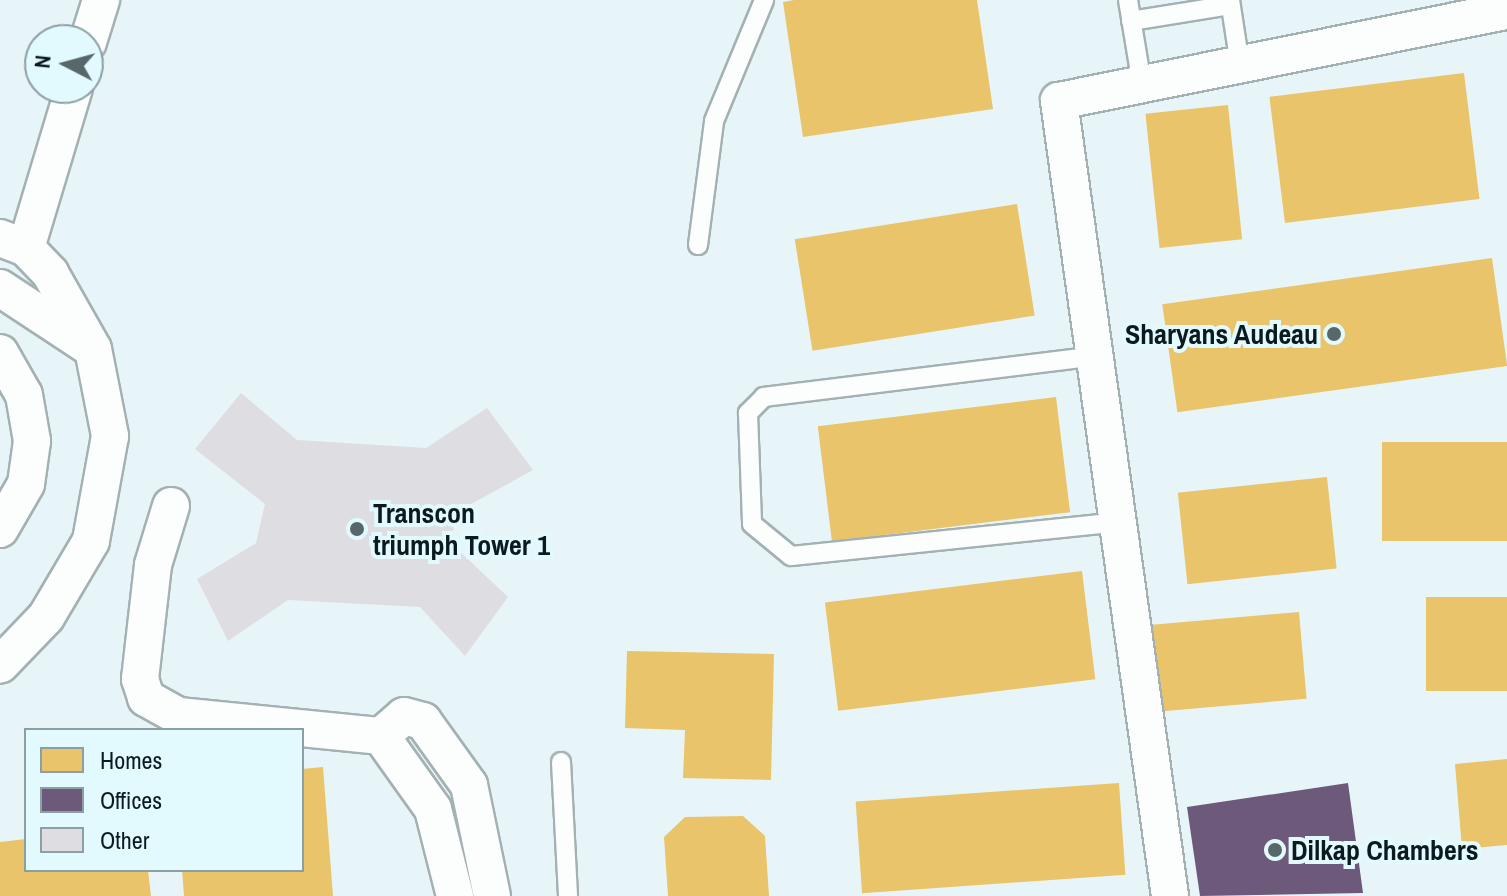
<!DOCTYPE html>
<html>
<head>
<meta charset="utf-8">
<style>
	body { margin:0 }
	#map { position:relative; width:1507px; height:896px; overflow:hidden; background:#e8f5f8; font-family:"Archivo Narrow",sans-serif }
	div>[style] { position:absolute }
	.homes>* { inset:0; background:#e9c46a; transform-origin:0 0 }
	.offices>* { inset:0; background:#6d597a }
	.building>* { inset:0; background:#dedde2 }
	.roads { filter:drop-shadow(2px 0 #a4b1b3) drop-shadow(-2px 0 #a4b1b3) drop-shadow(0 2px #a4b1b3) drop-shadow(0 -2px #a4b1b3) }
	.service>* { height:18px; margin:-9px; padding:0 9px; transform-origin:9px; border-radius:9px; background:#fcfefe }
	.minor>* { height:36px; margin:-18px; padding:0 18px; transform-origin:18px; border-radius:18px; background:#fcfefe }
	.dots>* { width:22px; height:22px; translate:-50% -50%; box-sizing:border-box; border:4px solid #e2fafe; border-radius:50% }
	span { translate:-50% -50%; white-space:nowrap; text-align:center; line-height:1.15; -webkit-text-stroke:8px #e2fafe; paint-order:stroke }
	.poi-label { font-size:28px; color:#0b1a1c; font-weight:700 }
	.right { translate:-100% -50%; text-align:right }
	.left { translate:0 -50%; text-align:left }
	.legend { position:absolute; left:24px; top:728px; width:280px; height:144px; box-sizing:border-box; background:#e2fafe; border:2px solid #8ca0a4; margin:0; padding:10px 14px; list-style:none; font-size:24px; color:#0b1a1c }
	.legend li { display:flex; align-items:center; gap:16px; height:40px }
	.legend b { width:40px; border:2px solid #8ca0a4 }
	.north { position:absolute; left:24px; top:24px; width:80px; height:80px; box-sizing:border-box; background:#e2fafe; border:2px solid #8ca0a4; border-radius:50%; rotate:276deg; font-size:22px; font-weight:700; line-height:32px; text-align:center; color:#0b1a1c }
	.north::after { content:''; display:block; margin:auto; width:28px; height:36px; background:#586769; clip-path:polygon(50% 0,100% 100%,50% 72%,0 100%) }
</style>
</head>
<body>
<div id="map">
	<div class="homes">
		<div style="clip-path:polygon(794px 0,977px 0,993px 109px,803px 137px,783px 2px)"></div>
		<div style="left:1464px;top:73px;width:127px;height:196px;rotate:83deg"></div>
		<div style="left:1228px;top:105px;width:135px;height:83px;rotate:84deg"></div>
		<div style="left:1017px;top:204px;width:113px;height:225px;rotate:81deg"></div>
		<div style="left:1492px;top:258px;width:109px;height:333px;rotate:82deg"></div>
		<div style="left:1056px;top:397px;width:116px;height:240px;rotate:83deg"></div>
		<div style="left:1507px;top:442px;width:99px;height:125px;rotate:90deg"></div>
		<div style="left:1327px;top:477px;width:92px;height:150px;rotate:84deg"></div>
		<div style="left:1082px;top:571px;width:109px;height:259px;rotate:83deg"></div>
		<div style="left:1507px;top:597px;width:94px;height:81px;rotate:90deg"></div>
		<div style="left:1299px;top:612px;width:87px;height:147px;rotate:85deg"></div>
		<div style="clip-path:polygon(627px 651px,774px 654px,771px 780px,683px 778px,685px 730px,625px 728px)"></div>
		<div style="clip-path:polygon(1507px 759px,1507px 845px,1462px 849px,1455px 764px)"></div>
		<div style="clip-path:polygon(323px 767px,333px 896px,184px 896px,182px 870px,302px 870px,302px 769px)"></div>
		<div style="left:1119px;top:783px;width:92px;height:264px;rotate:86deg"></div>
		<div style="clip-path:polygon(743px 816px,765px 836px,769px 896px,668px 896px,664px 837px,685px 817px)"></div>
		<div style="clip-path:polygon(26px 839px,26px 870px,148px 870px,151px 896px,0 896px,0 842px)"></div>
	</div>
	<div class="offices">
		<div style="clip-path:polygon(1348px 783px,1363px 893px,1200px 896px,1187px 807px)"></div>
	</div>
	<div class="building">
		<div style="clip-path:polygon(241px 393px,297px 440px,426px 448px,487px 408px,533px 470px,453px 514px,454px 546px,508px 597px,465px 656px,420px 607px,288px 600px,228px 641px,197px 579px,256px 543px,265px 504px,195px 449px)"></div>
	</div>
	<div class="roads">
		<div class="service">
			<div style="left:1128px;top:0;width:86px;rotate:80.6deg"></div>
			<div style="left:1230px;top:0;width:66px;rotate:81.3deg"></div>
			<div style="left:1131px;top:21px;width:100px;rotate:-9.2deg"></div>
			<div style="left:698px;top:245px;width:125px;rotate:-82.6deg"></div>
			<div style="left:714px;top:121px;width:131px;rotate:-67.5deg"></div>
			<div style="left:1097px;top:356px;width:336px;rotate:173deg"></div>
			<div style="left:764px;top:397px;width:23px;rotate:135deg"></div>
			<div style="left:748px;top:413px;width:111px;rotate:87.9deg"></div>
			<div style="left:752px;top:524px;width:50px;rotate:39.4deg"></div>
			<div style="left:791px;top:556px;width:331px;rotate:-5.9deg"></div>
			<div style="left:561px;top:762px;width:134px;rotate:87deg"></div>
		</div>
		<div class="minor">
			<div style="left:88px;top:42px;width:44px;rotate:-72.8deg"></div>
			<div style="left:0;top:238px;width:28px;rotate:21deg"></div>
			<div style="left:26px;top:248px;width:35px;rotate:46deg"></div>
			<div style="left:50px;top:273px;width:87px;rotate:60.5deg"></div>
			<div style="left:93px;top:349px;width:89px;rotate:78.9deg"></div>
			<div style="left:110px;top:436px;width:107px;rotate:100.3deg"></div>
			<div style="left:91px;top:541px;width:88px;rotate:120.6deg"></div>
			<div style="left:46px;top:617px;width:66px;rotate:133.8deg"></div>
			<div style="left:26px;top:248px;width:167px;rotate:-73.3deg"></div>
			<div style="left:0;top:288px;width:105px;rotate:33.4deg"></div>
			<div style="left:0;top:353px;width:48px;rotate:60.3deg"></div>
			<div style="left:24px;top:395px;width:47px;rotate:80.1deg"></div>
			<div style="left:32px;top:441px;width:43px;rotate:97.9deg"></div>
			<div style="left:26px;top:484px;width:52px;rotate:120deg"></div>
			<div style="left:171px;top:506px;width:62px;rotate:107deg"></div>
			<div style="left:153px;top:565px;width:115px;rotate:96.5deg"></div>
			<div style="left:140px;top:679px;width:20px;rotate:72deg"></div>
			<div style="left:146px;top:698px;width:38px;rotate:29deg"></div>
			<div style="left:179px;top:716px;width:203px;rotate:5.7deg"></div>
			<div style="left:455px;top:896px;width:90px;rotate:-104.2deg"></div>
			<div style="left:433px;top:809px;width:90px;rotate:-125.5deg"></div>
			<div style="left:381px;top:736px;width:30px;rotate:-41deg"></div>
			<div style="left:404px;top:716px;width:20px;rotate:15deg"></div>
			<div style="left:423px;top:721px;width:79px;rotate:54.3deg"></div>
			<div style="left:469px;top:785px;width:113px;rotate:78.3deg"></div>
			<div style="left:1170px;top:896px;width:803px;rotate:-97.95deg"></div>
			<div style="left:1059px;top:101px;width:457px;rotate:-11.4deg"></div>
		</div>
	</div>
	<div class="dots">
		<div style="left:1334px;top:334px;background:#586769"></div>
		<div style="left:357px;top:529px;background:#586769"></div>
		<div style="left:1275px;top:850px;background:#586769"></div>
	</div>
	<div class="poi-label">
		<span class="right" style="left:1318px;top:334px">Sharyans Audeau</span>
		<span class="left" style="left:373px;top:529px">Transcon<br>triumph Tower 1</span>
		<span class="left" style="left:1291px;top:850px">Dilkap Chambers</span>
	</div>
	<ul class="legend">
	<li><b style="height:22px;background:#e9c46a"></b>Homes</li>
	<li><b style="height:22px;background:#6d597a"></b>Offices</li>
	<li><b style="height:22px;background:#dedde2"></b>Other</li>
	</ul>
	<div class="north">N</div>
</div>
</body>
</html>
